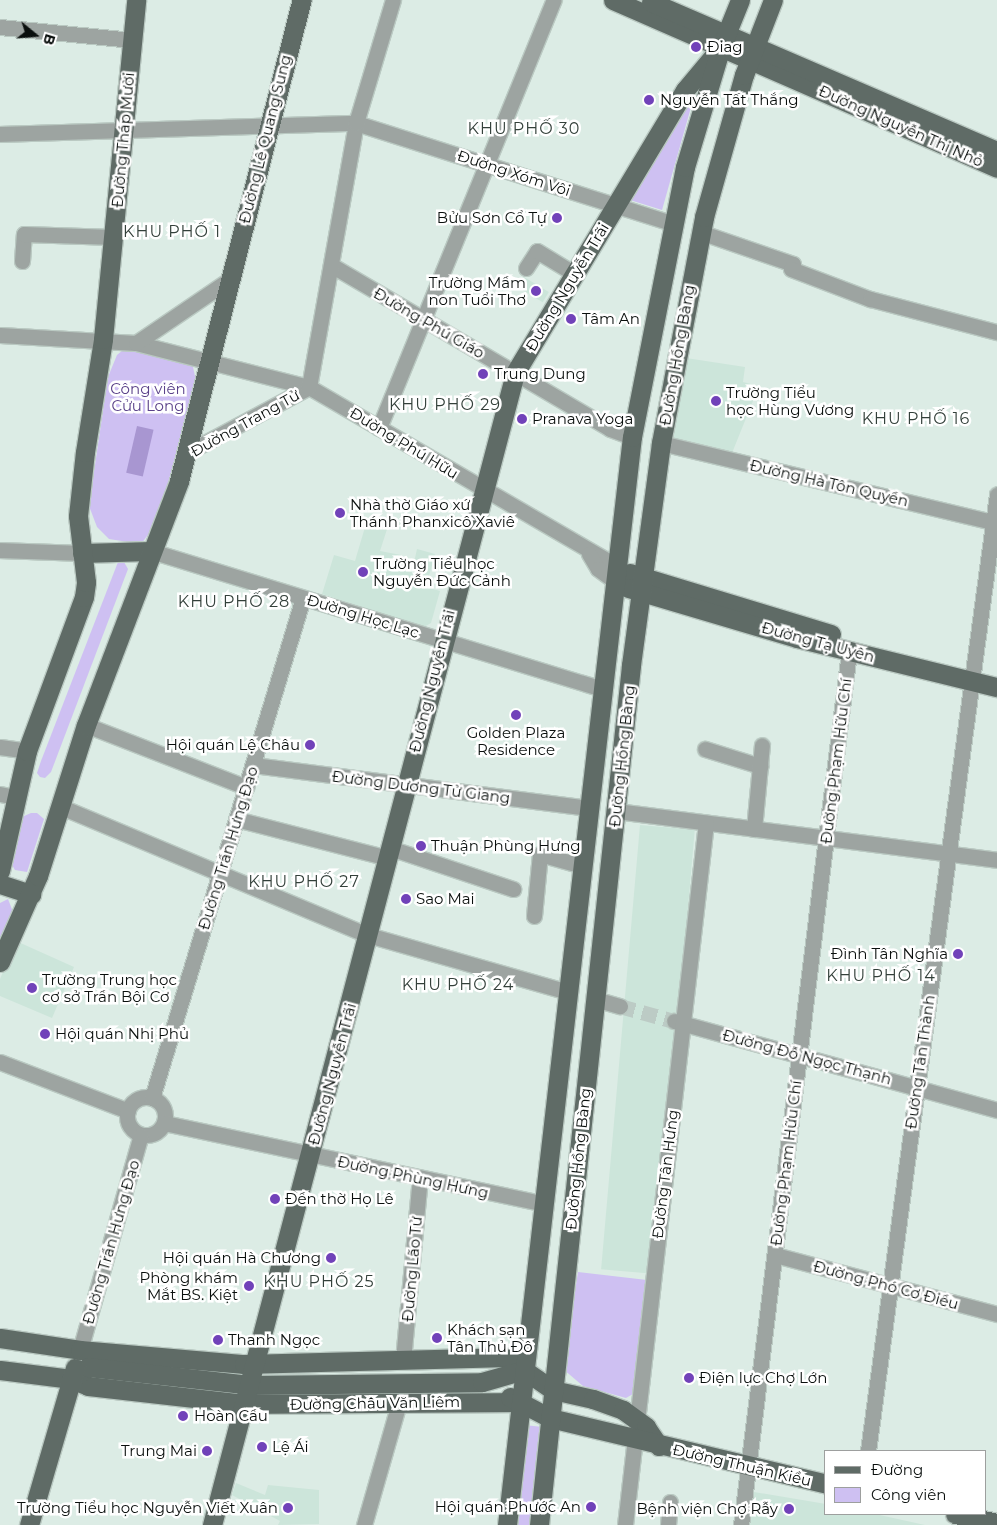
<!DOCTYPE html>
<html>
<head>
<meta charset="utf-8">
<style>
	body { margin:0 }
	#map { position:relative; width:997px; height:1525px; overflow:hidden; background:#dcece5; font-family:Montserrat,sans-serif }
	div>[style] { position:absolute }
	.built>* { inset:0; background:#cce5da; transform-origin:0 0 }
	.green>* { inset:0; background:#cec0f2; transform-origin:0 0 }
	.water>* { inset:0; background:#a896d1; transform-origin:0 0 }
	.minor-tunnel>* { height:15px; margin-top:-7.5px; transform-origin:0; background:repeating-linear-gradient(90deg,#bccbc5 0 15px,transparent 0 23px) }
	.roads { filter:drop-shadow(1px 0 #bac9c2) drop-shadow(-1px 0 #bac9c2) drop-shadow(0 1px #bac9c2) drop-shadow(0 -1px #bac9c2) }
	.minor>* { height:15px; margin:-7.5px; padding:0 7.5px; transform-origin:7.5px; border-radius:7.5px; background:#9da4a1 }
	.minor>.ring { margin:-7.5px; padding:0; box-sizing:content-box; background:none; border:15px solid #9da4a1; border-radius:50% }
	.major>* { height:19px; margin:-9.5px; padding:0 9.5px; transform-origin:9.5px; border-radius:9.5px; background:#5f6b66 }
	.dots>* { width:14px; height:14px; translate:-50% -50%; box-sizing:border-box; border:2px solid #fff; border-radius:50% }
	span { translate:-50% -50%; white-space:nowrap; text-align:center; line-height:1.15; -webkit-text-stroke:5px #fff; paint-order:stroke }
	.poi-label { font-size:15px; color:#0a0f0d }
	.left { translate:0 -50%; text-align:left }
	.right { translate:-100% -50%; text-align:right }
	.street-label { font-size:15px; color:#0a0f0d }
	.park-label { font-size:15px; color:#5a4189 }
	.neighbourhood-label { font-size:16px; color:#33403a; letter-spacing:1px }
	.legend { position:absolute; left:824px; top:1450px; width:162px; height:65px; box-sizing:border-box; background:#fff; border:1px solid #9d9f9e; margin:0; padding:6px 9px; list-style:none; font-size:15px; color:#0a0f0d }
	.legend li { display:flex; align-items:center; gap:10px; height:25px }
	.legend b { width:25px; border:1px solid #9d9f9e }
	.north { position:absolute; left:10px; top:10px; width:50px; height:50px; -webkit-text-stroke:4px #fff; paint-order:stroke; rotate:107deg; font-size:14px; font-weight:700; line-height:20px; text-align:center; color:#0a0f0d }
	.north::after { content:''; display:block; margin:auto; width:18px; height:22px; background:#0a0f0d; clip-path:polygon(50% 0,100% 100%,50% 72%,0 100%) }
</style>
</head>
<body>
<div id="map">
	<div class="built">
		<div style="left:524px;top:277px;width:29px;height:12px;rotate:31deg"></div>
		<div style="clip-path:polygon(686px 358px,745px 367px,743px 382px,759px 386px,732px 453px,670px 442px)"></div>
		<div style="clip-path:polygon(368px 517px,389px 523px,380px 551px,401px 555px,399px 563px,413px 567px,417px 549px,435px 554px,426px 587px,440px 591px,431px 623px,424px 627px,322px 594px,334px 555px,355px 561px)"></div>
		<div style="left:640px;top:825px;width:55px;height:446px;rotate:5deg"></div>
		<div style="clip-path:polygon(16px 941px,74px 967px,52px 1018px,0 996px,0 979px)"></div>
		<div style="clip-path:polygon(236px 1483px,265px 1495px,268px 1485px,319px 1490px,319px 1524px,278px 1525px,280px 1521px,232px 1495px)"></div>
		<div style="clip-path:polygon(754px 1492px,826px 1504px,826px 1514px,875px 1514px,925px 1525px,750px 1525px)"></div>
	</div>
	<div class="green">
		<div style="clip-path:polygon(692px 91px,695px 93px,662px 210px,630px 200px)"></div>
		<div style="clip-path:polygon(139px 348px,188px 362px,193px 367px,196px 381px,157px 523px,141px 544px,109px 539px,97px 527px,89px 506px,108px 377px,117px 355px,123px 350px)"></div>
		<div style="clip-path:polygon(118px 562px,124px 562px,128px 569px,51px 772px,45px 778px,40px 777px,37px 773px,41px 761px)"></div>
		<div style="clip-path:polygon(31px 813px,37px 813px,44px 819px,27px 872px,15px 870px,12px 865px,22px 817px)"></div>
		<div style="clip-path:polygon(8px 899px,13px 912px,0 939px,0 903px)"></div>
		<div style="clip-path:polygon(578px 1272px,647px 1280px,633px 1394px,626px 1398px,583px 1386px,563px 1369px)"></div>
		<div style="left:524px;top:1425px;width:19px;height:100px;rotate:6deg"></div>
	</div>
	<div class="water">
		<div style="left:137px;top:426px;width:17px;height:48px;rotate:13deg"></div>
	</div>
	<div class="minor-tunnel">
		<div style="left:620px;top:1006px;width:56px;rotate:15.5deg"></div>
	</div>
	<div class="roads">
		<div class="minor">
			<div style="left:0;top:27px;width:133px;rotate:5.6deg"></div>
			<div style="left:0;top:134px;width:356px;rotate:-1.8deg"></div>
			<div style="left:356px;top:123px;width:331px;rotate:17.6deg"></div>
			<div style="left:700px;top:232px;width:98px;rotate:19deg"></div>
			<div style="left:793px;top:264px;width:5px;rotate:112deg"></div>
			<div style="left:791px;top:269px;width:85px;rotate:20.8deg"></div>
			<div style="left:870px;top:299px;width:131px;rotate:14.6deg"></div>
			<div style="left:22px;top:261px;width:27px;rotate:-86deg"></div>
			<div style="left:24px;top:234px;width:89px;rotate:1.9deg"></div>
			<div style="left:331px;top:265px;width:324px;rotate:30.4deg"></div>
			<div style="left:610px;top:429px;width:23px;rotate:20deg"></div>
			<div style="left:526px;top:268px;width:20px;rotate:-57deg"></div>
			<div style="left:537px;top:251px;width:44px;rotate:31.2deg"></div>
			<div style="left:0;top:335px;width:136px;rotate:3.4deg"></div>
			<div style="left:136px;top:343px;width:179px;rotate:14.3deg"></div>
			<div style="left:309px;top:387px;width:358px;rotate:30.2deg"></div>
			<div style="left:136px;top:343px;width:114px;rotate:-34.2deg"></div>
			<div style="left:379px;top:428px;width:462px;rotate:-67.8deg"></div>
			<div style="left:661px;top:443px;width:345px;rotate:13.4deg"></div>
			<div style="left:186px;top:453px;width:140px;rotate:-28.2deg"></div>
			<div style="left:309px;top:387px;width:268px;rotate:-79.9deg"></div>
			<div style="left:356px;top:123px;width:128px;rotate:-73.3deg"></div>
			<div style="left:0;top:550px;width:82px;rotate:2.1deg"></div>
			<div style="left:151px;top:551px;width:473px;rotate:17deg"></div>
			<div style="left:589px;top:554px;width:17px;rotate:59deg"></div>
			<div style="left:598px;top:569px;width:22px;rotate:36deg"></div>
			<div style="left:86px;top:725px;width:172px;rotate:21.2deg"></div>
			<div style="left:0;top:747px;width:27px;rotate:8deg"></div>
			<div style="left:705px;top:749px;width:58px;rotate:17.2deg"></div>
			<div style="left:253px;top:765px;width:339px;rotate:7.3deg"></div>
			<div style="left:0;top:794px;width:16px;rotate:11deg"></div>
			<div style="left:59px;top:806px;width:335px;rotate:22.7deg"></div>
			<div style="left:368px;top:935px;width:208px;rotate:15.9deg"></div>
			<div style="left:616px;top:811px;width:384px;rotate:7.3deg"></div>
			<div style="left:236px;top:819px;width:157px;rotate:14.4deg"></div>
			<div style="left:754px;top:829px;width:84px;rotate:-84.6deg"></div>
			<div style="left:390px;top:848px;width:130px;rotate:18.4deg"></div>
			<div style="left:534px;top:916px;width:62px;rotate:-84.5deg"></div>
			<div style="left:540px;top:854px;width:44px;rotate:15.9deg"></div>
			<div style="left:595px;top:999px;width:26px;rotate:16deg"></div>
			<div style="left:674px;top:1021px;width:335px;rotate:15.4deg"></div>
			<div style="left:0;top:1062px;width:137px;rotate:20.9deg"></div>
			<div class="ring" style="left:127px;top:1097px;width:23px;height:23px"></div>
			<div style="left:152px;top:1098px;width:522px;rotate:-73.2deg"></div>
			<div style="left:164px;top:1123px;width:389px;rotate:12deg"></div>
			<div style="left:775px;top:1255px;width:230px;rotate:14.9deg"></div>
			<div style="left:80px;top:1350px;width:223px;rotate:-74.2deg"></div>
			<div style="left:403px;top:1360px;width:183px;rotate:-84.7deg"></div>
			<div style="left:868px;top:1451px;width:965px;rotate:-82.32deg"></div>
			<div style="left:364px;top:1525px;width:127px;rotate:-74deg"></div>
			<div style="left:625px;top:1525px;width:707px;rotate:-83.42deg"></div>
			<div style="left:668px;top:1525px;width:23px;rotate:-85deg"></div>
			<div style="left:741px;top:1525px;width:880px;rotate:-82.95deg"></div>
		</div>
		<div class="major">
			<div style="left:613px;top:0;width:419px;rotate:23.6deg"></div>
			<div style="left:651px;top:2px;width:377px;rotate:23.3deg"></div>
			<div style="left:82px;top:553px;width:69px;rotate:-1.7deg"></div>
			<div style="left:630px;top:573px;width:210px;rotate:16.9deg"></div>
			<div style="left:628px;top:588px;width:176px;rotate:16.5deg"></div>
			<div style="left:797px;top:638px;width:206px;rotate:13.8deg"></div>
			<div style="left:0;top:871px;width:123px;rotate:-77.3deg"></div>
			<div style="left:27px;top:751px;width:164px;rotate:-69.7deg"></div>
			<div style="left:84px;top:597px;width:15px;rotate:-82deg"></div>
			<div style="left:86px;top:582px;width:66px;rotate:-96.9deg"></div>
			<div style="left:78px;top:516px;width:64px;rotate:-83.8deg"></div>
			<div style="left:85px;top:452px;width:114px;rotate:-80.9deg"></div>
			<div style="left:103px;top:339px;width:341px;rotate:-84.4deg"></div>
			<div style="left:0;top:884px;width:33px;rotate:18deg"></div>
			<div style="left:0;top:962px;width:94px;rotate:-66.2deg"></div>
			<div style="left:38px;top:876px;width:158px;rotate:-72.4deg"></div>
			<div style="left:86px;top:725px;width:261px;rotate:-69.1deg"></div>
			<div style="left:179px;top:481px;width:496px;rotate:-75.7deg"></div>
			<div style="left:0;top:1338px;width:81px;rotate:8.5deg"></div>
			<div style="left:80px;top:1350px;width:165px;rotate:4.9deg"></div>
			<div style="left:244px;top:1364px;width:261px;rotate:-1.5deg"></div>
			<div style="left:505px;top:1357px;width:58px;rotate:34.5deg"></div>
			<div style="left:553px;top:1390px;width:41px;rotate:12.7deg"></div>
			<div style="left:593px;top:1399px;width:32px;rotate:20deg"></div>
			<div style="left:623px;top:1410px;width:29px;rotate:36deg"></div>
			<div style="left:646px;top:1427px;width:23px;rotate:56deg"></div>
			<div style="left:0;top:1370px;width:72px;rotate:7.2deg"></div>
			<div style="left:71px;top:1379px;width:18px;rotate:22deg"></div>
			<div style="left:88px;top:1386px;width:158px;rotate:6.5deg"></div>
			<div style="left:245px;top:1404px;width:274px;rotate:-0.4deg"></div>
			<div style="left:71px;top:1379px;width:21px;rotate:-35deg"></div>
			<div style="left:88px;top:1367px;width:163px;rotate:6.3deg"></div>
			<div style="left:250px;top:1385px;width:232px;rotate:-0.7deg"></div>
			<div style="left:482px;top:1382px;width:44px;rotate:-15.9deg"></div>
			<div style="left:510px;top:1397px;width:45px;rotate:27.7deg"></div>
			<div style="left:550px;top:1418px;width:284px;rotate:13.4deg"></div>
			<div style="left:955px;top:1514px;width:43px;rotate:12.1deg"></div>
			<div style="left:29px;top:1525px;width:164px;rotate:-73.7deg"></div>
			<div style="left:212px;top:1525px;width:1191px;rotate:-75.26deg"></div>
			<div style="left:515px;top:373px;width:330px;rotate:-59deg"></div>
			<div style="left:685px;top:90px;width:56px;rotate:-50.1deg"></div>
			<div style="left:507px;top:1525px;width:1095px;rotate:-83.45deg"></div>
			<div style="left:632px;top:437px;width:275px;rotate:-78.9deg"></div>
			<div style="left:685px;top:167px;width:125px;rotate:-73.3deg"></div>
			<div style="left:721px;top:47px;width:51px;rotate:-68deg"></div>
			<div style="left:539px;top:1525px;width:865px;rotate:-83.89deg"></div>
			<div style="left:631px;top:665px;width:224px;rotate:-82.3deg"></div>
			<div style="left:661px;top:443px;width:230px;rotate:-79.2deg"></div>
			<div style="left:704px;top:217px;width:148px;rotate:-74.3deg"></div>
			<div style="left:744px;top:75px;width:80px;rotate:-68.9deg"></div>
		</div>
	</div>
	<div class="dots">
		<div style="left:696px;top:47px;background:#7142b9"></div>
		<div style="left:649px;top:100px;background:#7142b9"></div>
		<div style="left:557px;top:218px;background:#7142b9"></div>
		<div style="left:536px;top:291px;background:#7142b9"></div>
		<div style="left:571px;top:319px;background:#7142b9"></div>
		<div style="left:483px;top:374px;background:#7142b9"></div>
		<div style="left:716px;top:401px;background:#7142b9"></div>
		<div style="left:522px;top:419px;background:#7142b9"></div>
		<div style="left:340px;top:513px;background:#7142b9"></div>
		<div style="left:363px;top:572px;background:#7142b9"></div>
		<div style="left:516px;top:715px;background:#7142b9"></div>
		<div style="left:310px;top:745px;background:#7142b9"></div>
		<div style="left:421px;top:846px;background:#7142b9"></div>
		<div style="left:406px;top:899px;background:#7142b9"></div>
		<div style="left:958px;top:954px;background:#7142b9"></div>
		<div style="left:32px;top:988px;background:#7142b9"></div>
		<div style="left:45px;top:1034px;background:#7142b9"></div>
		<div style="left:275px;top:1199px;background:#7142b9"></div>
		<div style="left:331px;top:1258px;background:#7142b9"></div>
		<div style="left:249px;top:1286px;background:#7142b9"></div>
		<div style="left:437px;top:1338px;background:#7142b9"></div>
		<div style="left:218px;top:1340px;background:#7142b9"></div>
		<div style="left:689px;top:1378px;background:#7142b9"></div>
		<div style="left:183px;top:1416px;background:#7142b9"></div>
		<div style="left:262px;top:1447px;background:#7142b9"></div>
		<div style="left:207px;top:1451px;background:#7142b9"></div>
		<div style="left:591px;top:1507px;background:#7142b9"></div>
		<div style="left:288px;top:1508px;background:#7142b9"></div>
		<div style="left:789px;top:1509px;background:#7142b9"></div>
	</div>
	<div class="poi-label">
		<span class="left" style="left:707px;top:47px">Điag</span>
		<span class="left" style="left:660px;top:100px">Nguyễn Tất Thắng</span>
		<span class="right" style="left:547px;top:218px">Bửu Sơn Cổ Tự</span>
		<span class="right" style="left:526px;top:291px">Trường Mầm<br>non Tuổi Thơ</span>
		<span class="left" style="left:582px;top:319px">Tâm An</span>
		<span class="left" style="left:494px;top:374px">Trung Dung</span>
		<span class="left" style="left:726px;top:401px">Trường Tiểu<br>học Hùng Vương</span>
		<span class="left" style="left:532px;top:419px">Pranava Yoga</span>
		<span class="left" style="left:350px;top:513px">Nhà thờ Giáo xứ<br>Thánh Phanxicô Xaviê</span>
		<span class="left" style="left:373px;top:572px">Trường Tiểu học<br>Nguyễn Đức Cảnh</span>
		<span style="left:516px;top:741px">Golden Plaza<br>Residence</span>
		<span class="right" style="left:300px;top:745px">Hội quán Lệ Châu</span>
		<span class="left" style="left:431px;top:846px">Thuận Phùng Hưng</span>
		<span class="left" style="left:416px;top:899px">Sao Mai</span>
		<span class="right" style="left:948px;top:954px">Đình Tân Nghĩa</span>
		<span class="left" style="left:42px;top:988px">Trường Trung học<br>cơ sở Trần Bội Cơ</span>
		<span class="left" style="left:55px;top:1034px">Hội quán Nhị Phủ</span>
		<span class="left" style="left:285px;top:1199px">Đền thờ Họ Lê</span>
		<span class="right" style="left:321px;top:1258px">Hội quán Hà Chương</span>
		<span class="right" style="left:238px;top:1286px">Phòng khám<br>Mắt BS. Kiệt</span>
		<span class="left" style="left:447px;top:1338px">Khách sạn<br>Tân Thủ Đô</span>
		<span class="left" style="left:228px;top:1340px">Thanh Ngọc</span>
		<span class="left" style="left:699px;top:1378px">Điện lực Chợ Lớn</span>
		<span class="left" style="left:194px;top:1416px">Hoàn Cầu</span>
		<span class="left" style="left:272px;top:1447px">Lệ Ái</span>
		<span class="right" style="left:197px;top:1451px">Trung Mai</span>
		<span class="right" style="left:581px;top:1507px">Hội quán Phước An</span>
		<span class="right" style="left:278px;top:1508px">Trường Tiểu học Nguyễn Viết Xuân</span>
		<span class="right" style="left:778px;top:1509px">Bệnh viện Chợ Rẫy</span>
	</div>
	<div class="street-label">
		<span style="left:901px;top:126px;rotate:24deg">Đường Nguyễn Thị Nhỏ</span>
		<span style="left:265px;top:139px;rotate:-76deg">Đường Lê Quang Sung</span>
		<span style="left:123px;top:140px;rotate:-85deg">Đường Tháp Mười</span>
		<span style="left:514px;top:173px;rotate:18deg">Đường Xóm Vôi</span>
		<span style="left:567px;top:287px;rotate:-59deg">Đường Nguyễn Trãi</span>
		<span style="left:429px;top:323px;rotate:30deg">Đường Phú Giáo</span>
		<span style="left:677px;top:355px;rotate:-80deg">Đường Hồng Bàng</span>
		<span style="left:245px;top:423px;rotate:-29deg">Đường Trang Tử</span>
		<span style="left:404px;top:443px;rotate:31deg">Đường Phú Hữu</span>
		<span style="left:829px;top:483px;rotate:13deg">Đường Hà Tôn Quyền</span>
		<span style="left:363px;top:616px;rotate:17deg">Đường Học Lạc</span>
		<span style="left:818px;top:642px;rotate:15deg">Đường Tạ Uyên</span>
		<span style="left:432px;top:681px;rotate:-76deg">Đường Nguyễn Trãi</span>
		<span style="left:622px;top:756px;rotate:-84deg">Đường Hồng Bàng</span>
		<span style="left:836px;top:761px;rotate:-83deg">Đường Phạm Hữu Chí</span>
		<span style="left:421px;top:787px;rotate:7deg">Đường Dương Tử Giang</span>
		<span style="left:228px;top:848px;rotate:-73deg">Đường Trần Hưng Đạo</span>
		<span style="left:807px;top:1057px;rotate:15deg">Đường Đỗ Ngọc Thạnh</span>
		<span style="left:920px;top:1062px;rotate:-82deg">Đường Tân Thành</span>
		<span style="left:332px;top:1074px;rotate:-75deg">Đường Nguyễn Trãi</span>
		<span style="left:578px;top:1159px;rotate:-84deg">Đường Hồng Bàng</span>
		<span style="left:786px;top:1163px;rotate:-83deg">Đường Phạm Hữu Chí</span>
		<span style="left:665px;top:1174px;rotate:-83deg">Đường Tân Hưng</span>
		<span style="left:413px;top:1177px;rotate:12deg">Đường Phùng Hưng</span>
		<span style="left:111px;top:1242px;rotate:-74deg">Đường Trần Hưng Đạo</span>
		<span style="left:412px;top:1269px;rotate:-85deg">Đường Lão Tử</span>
		<span style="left:886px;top:1285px;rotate:15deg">Đường Phó Cơ Điều</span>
		<span style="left:375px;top:1403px;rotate:-1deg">Đường Châu Văn Liêm</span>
		<span style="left:742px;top:1465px;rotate:13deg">Đường Thuận Kiều</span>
	</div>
	<div class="park-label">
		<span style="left:148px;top:397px">Công viên<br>Cửu Long</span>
	</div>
	<div class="neighbourhood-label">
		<span style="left:524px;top:129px">KHU PHỐ 30</span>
		<span style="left:172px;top:232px">KHU PHỐ 1</span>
		<span style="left:445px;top:405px">KHU PHỐ 29</span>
		<span style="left:916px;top:419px">KHU PHỐ 16</span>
		<span style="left:234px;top:602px">KHU PHỐ 28</span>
		<span style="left:304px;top:882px">KHU PHỐ 27</span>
		<span style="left:881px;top:976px">KHU PHỐ 14</span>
		<span style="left:458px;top:985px">KHU PHỐ 24</span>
		<span style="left:319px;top:1282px">KHU PHỐ 25</span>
	</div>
	<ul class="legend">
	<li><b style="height:6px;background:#5f6b66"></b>Đường</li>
	<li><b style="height:14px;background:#cec0f2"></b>Công viên</li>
	</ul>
	<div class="north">B</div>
</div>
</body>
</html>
